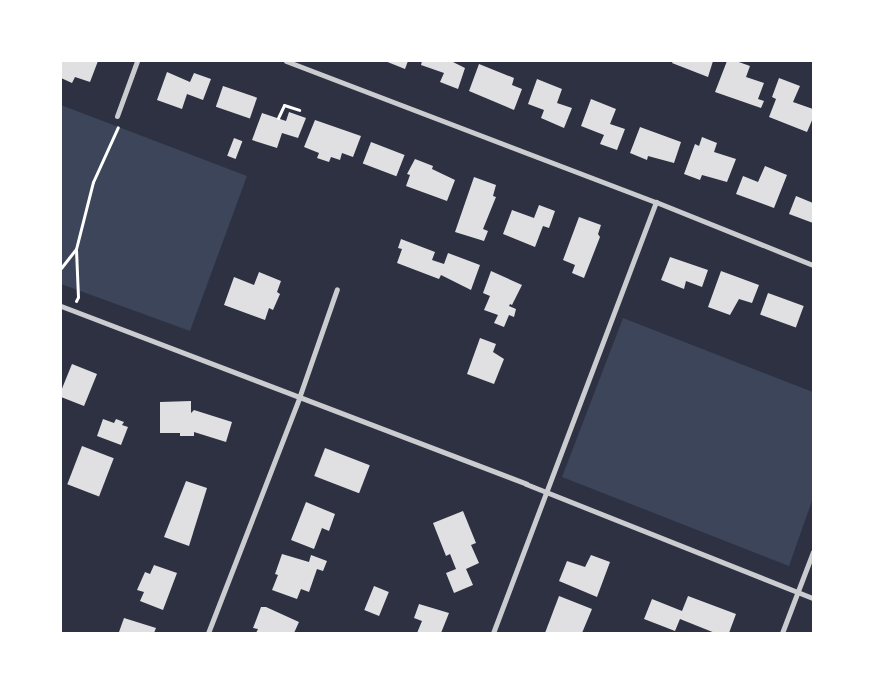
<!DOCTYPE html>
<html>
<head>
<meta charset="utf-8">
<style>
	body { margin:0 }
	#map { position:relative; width:874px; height:694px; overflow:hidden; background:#2d3142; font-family:"Noto Sans",sans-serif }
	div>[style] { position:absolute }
	.green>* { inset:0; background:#3c4559 }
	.building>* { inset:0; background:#e0e0e3; transform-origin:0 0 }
	.path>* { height:3px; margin:-1.5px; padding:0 1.5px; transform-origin:1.5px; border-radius:1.5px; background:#fff }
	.minor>* { height:5px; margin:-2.5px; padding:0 2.5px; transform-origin:2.5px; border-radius:2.5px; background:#caccd0 }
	span { translate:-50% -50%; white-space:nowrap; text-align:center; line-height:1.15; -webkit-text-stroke:4.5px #fff; paint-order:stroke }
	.frame { position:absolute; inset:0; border:62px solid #fff; pointer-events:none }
</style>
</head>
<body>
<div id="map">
	<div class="green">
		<div style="clip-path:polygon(61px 105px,247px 176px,190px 331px,61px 284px)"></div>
		<div style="clip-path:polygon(623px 318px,813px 392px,813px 498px,789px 566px,562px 477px)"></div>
	</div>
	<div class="building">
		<div style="clip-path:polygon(61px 61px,98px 61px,90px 82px,75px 77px,72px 83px,61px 78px)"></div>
		<div style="clip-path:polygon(385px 61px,408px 61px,405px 69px)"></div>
		<div style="clip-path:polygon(422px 61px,451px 61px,465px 68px,458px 89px,440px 82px,444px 73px,421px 65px)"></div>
		<div style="clip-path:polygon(673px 61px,713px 61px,708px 77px,672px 63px)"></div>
		<div style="clip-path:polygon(727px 61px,736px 61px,750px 66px,746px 77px,764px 83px,758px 99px,764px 101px,761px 108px,715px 92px)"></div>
		<div style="clip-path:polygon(479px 64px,514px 78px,512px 85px,522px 89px,514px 110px,469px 91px)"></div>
		<div style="clip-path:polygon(167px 72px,190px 82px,194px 73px,211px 79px,203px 100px,187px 94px,182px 109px,157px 100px)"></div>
		<div style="clip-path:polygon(779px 78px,800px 86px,793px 102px,813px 109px,813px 118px,807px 132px,769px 117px,776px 99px,772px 97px)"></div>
		<div style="clip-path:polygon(537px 79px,562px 89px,557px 103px,572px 108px,564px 128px,541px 118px,544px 110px,528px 104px)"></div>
		<div style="left:223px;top:86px;width:36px;height:22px;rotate:19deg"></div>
		<div style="clip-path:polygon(591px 99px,616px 109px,610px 124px,625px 129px,617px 150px,600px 144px,604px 135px,581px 126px)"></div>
		<div style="clip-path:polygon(289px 112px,306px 118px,298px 138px,282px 133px,277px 148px,252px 140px,262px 113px,286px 121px)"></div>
		<div style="clip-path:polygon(315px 120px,361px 136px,353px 157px,342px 153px,340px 160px,331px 157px,329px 162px,317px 158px,319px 153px,304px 147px)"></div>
		<div style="clip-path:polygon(640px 127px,681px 142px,674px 163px,648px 156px,647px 160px,630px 153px)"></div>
		<div style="clip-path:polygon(702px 137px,717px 143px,714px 152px,736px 159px,727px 182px,702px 175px,700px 180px,684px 174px,695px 144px,699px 146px)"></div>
		<div style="left:234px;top:138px;width:9px;height:19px;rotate:21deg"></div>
		<div style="left:371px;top:142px;width:36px;height:23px;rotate:21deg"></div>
		<div style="clip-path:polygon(415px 159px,433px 166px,432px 169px,455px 180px,447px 201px,406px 186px,410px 175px,407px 174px)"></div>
		<div style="clip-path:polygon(765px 166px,787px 175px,774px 208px,736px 194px,743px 176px,758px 182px)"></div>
		<div style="clip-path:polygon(474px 177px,496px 185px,493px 196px,496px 197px,483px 229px,488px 231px,484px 241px,455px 232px)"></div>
		<div style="clip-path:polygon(796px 196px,813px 203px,813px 223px,789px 214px)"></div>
		<div style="clip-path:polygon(539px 205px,555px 211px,549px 228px,543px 226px,535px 247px,503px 234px,512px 210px,534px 218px)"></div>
		<div style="clip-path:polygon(579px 217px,601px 225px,598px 234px,600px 237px,584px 278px,572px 273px,575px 265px,563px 260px)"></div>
		<div style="clip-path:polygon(401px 239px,435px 252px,432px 260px,444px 264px,448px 253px,480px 265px,471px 290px,441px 275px,439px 279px,397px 263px,402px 249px,398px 248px)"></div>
		<div style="clip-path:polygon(670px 257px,708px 270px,702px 287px,686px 281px,684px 289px,661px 280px)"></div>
		<div style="clip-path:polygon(491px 271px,522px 285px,512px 305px,510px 304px,509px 306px,516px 309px,514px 317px,509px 315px,504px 327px,494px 323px,498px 315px,484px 310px,490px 296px,483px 293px)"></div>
		<div style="clip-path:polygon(721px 271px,759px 285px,752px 303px,739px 299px,730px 315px,708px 307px)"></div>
		<div style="clip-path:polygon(259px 272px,281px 281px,277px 292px,280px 294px,273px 310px,269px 308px,265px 320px,224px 305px,234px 277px,254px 285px)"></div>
		<div style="left:768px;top:293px;width:38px;height:23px;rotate:20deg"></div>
		<div style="clip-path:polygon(480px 338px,496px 344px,493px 352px,504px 359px,494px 384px,467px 374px)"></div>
		<div style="clip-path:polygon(72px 364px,97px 374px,84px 406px,61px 397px,61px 391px)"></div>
		<div style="clip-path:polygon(191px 401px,191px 413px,194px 410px,232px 422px,226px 442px,194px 432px,194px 436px,180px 436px,180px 433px,160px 433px,160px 402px)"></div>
		<div style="clip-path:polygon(103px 419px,114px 423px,116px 419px,124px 422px,122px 425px,128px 427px,121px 445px,97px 436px)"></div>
		<div style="left:82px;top:446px;width:34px;height:41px;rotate:21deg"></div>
		<div style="left:325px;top:448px;width:48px;height:30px;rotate:21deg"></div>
		<div style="clip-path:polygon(186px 481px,207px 488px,189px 546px,164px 537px)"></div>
		<div style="clip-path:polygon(306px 502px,335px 514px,329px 531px,322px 528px,314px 549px,291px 540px)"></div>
		<div style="clip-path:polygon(463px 511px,476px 543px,471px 545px,479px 563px,466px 569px,473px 585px,454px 593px,446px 573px,456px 569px,450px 554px,446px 556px,433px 523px)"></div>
		<div style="clip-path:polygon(282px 554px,309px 562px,311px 555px,327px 561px,323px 571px,317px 569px,309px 592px,301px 589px,297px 599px,272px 590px,278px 575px,275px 574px)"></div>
		<div style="clip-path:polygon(591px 555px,610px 562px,597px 597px,559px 581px,567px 561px,585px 567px)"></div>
		<div style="clip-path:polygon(154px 565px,177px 573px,163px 610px,140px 601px,144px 592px,137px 590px,145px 572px,150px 574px)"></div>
		<div style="left:374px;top:586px;width:16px;height:26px;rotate:22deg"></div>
		<div style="clip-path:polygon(559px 596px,592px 609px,582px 633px,545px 633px)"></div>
		<div style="clip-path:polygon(688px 596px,736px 614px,729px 633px,715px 633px,680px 619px,675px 631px,644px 619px,652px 599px,682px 611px)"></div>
		<div style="clip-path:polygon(419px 604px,449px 613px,441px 633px,417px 633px,422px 621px,414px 618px)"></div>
		<div style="clip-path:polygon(261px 607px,266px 607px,299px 622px,294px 633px,256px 633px,258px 629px,253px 628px)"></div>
		<div style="clip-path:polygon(124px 618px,156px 628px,154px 633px,119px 632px)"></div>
	</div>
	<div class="path">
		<div style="left:278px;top:118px;width:14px;rotate:-65deg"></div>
		<div style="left:284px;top:105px;width:16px;rotate:18deg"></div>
		<div style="left:61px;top:268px;width:24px;rotate:-52deg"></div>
		<div style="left:76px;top:249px;width:69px;rotate:-75.8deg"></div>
		<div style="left:93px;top:182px;width:60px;rotate:-65.6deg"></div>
		<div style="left:76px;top:301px;width:4px;rotate:-63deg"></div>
		<div style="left:78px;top:297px;width:47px;rotate:-92.4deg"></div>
	</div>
	<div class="minor">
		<div style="left:286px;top:61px;width:396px;rotate:20.9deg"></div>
		<div style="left:656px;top:202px;width:169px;rotate:21.9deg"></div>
		<div style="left:117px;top:116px;width:59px;rotate:-70deg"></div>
		<div style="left:61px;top:306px;width:498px;rotate:20.9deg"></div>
		<div style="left:526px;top:484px;width:309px;rotate:21.7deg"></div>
		<div style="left:208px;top:633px;width:252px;rotate:-68.8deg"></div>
		<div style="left:299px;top:398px;width:115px;rotate:-70.8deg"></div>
		<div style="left:493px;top:633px;width:461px;rotate:-69.3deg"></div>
		<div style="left:782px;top:633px;width:87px;rotate:-69.1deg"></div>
	</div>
	<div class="frame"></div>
</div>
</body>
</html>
